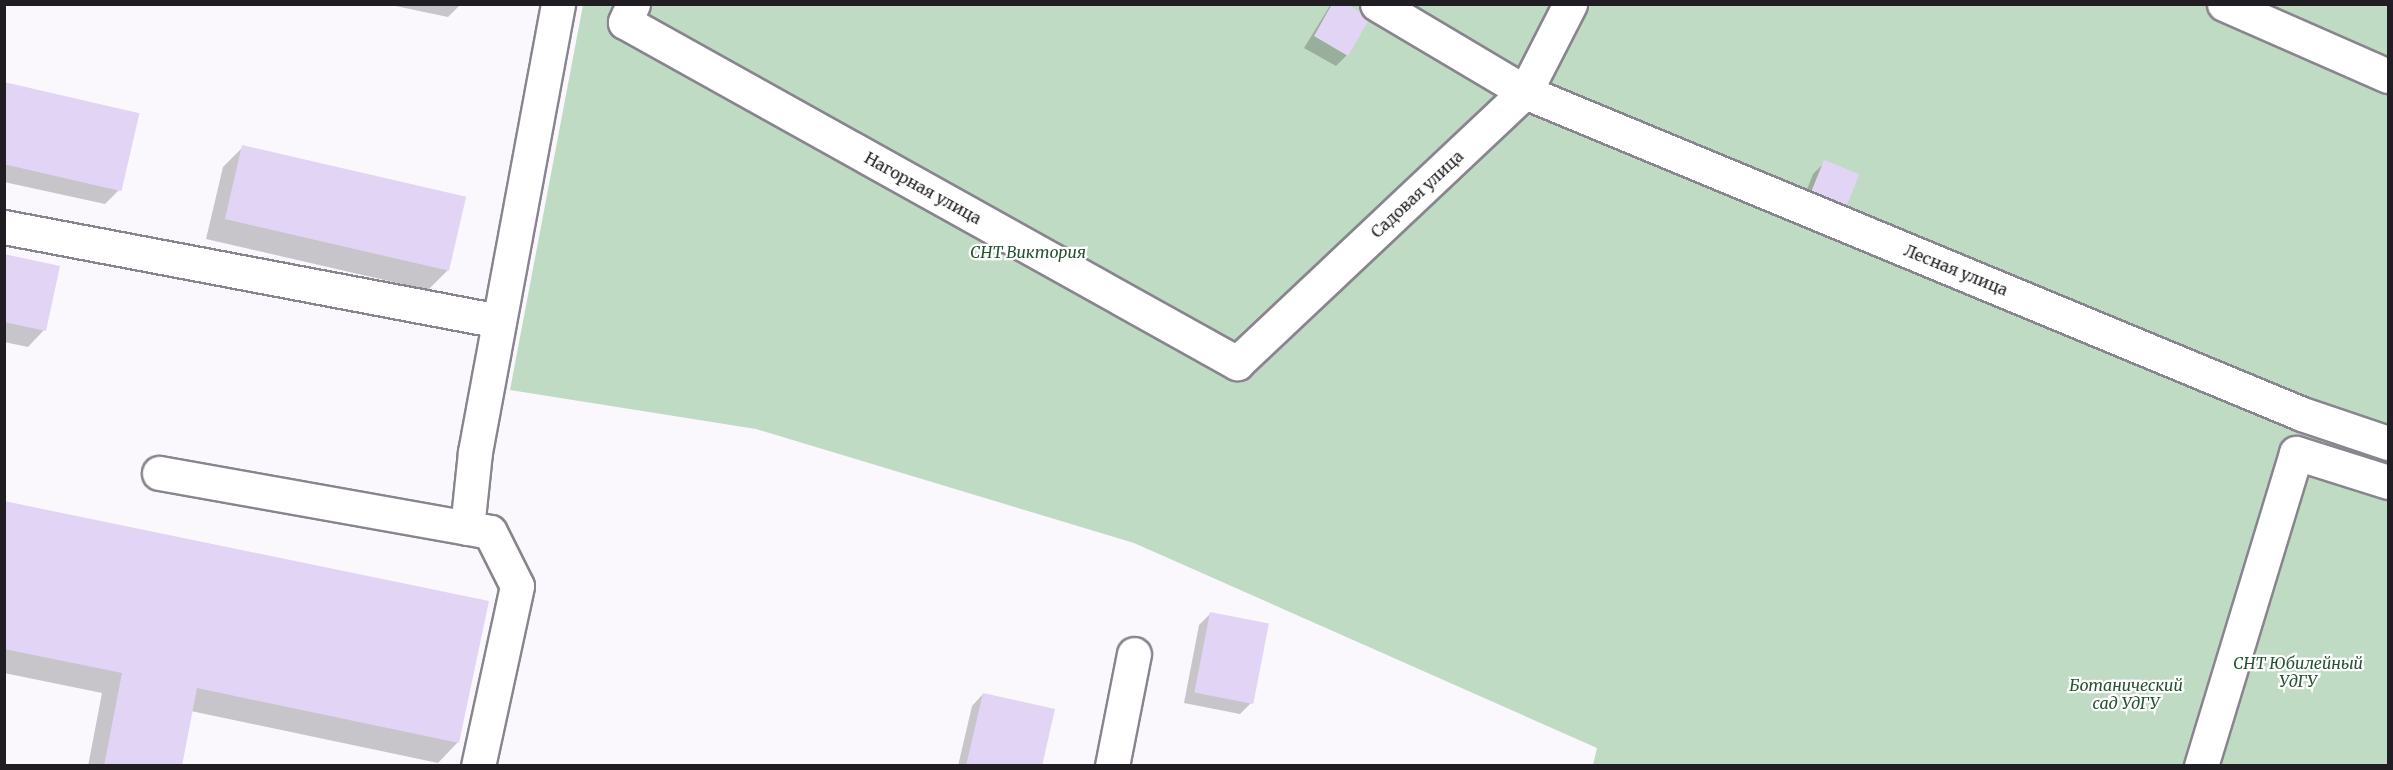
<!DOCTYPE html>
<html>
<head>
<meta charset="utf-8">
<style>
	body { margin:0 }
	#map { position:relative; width:2393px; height:770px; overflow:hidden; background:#faf7fd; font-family:Merriweather,serif }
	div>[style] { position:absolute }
	.green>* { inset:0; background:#c0dbc4 }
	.shadow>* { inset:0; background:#0003 }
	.building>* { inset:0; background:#e2d4f5; transform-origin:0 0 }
	.roads { filter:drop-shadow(2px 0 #89858e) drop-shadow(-2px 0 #89858e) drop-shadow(0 2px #89858e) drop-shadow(0 -2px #89858e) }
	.minor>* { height:33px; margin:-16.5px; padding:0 16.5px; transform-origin:16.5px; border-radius:16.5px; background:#fff }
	span { translate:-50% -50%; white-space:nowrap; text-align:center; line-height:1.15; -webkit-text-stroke:4.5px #fff; paint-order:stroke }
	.street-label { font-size:16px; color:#201e22 }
	.park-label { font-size:16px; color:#255331; font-style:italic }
	.frame { position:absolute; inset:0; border:6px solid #201e22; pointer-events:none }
</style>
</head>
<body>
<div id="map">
	<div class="green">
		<div style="clip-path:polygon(583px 5px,2388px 5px,2388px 765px,1593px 765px,1597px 748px,1134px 543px,756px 429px,510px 390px)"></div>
	</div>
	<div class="shadow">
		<div style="clip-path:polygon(386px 4px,461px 4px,448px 17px)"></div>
		<div style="clip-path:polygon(1331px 4px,1344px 4px,1347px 55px,1336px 66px,1304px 48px)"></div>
		<div style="clip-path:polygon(4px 84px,121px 188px,105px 204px,4px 182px)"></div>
		<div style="clip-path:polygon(243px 147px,448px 270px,428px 290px,206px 239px,223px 167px)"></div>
		<div style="clip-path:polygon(1825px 162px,1857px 175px,1845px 206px,1834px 218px,1801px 205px,1813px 174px)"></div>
		<div style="clip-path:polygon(4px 256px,44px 330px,28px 347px,4px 342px)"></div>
		<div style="clip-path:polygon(4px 502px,458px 742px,438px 763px,191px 711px,180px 766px,88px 766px,102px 693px,4px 673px)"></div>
		<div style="clip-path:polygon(1210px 614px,1252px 702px,1240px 714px,1184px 703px,1199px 625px)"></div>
		<div style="clip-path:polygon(983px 694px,1040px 766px,958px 766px,972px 706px)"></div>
	</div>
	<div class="building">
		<div style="clip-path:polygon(1332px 4px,1347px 4px,1370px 18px,1348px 56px,1314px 36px)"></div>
		<div style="left:4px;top:82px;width:139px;height:80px;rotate:13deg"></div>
		<div style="left:242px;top:145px;width:230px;height:76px;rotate:13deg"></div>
		<div style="left:1824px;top:160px;width:38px;height:35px;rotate:22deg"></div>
		<div style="clip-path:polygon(4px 254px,60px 266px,46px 331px,4px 322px)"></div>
		<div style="clip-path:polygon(4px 501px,489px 601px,459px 743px,197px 688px,182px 766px,104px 766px,122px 673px,4px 649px)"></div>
		<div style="left:1210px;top:612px;width:60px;height:82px;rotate:11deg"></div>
		<div style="clip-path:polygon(983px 693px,1055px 709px,1042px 766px,966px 766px)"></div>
	</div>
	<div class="roads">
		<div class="minor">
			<div style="left:633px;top:4px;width:20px;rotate:114deg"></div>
			<div style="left:625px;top:22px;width:701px;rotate:29.13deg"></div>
			<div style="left:1237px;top:363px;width:395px;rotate:-43.3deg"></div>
			<div style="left:1525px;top:92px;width:99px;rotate:-62.9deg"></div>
			<div style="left:1377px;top:4px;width:172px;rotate:30.7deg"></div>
			<div style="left:1525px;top:92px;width:841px;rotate:22.51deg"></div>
			<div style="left:2302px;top:414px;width:91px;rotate:18.6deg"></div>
			<div style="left:2224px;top:4px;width:179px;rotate:23.7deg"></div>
			<div style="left:4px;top:227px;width:504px;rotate:10.75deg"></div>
			<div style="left:159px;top:473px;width:336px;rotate:10.1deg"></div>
			<div style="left:490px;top:532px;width:60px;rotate:63.4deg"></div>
			<div style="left:517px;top:586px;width:184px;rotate:102.2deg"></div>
			<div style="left:467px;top:528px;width:76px;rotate:-84deg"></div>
			<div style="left:475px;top:452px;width:456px;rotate:-79.5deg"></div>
			<div style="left:1112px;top:766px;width:114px;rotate:-78.9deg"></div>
			<div style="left:2201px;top:766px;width:327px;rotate:-73.1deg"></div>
			<div style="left:2296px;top:453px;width:96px;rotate:17.5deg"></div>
		</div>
	</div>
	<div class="street-label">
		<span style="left:923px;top:188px;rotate:29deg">Нагорная улица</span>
		<span style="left:1417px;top:194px;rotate:-43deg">Садовая улица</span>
		<span style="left:1956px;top:270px;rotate:22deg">Лесная улица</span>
	</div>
	<div class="park-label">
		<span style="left:1028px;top:252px">СНТ Виктория</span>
		<span style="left:2298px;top:672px">СНТ Юбилейный<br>УдГУ</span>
		<span style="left:2126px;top:694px">Ботанический<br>сад УдГУ</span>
	</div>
	<div class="frame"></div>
</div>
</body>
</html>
